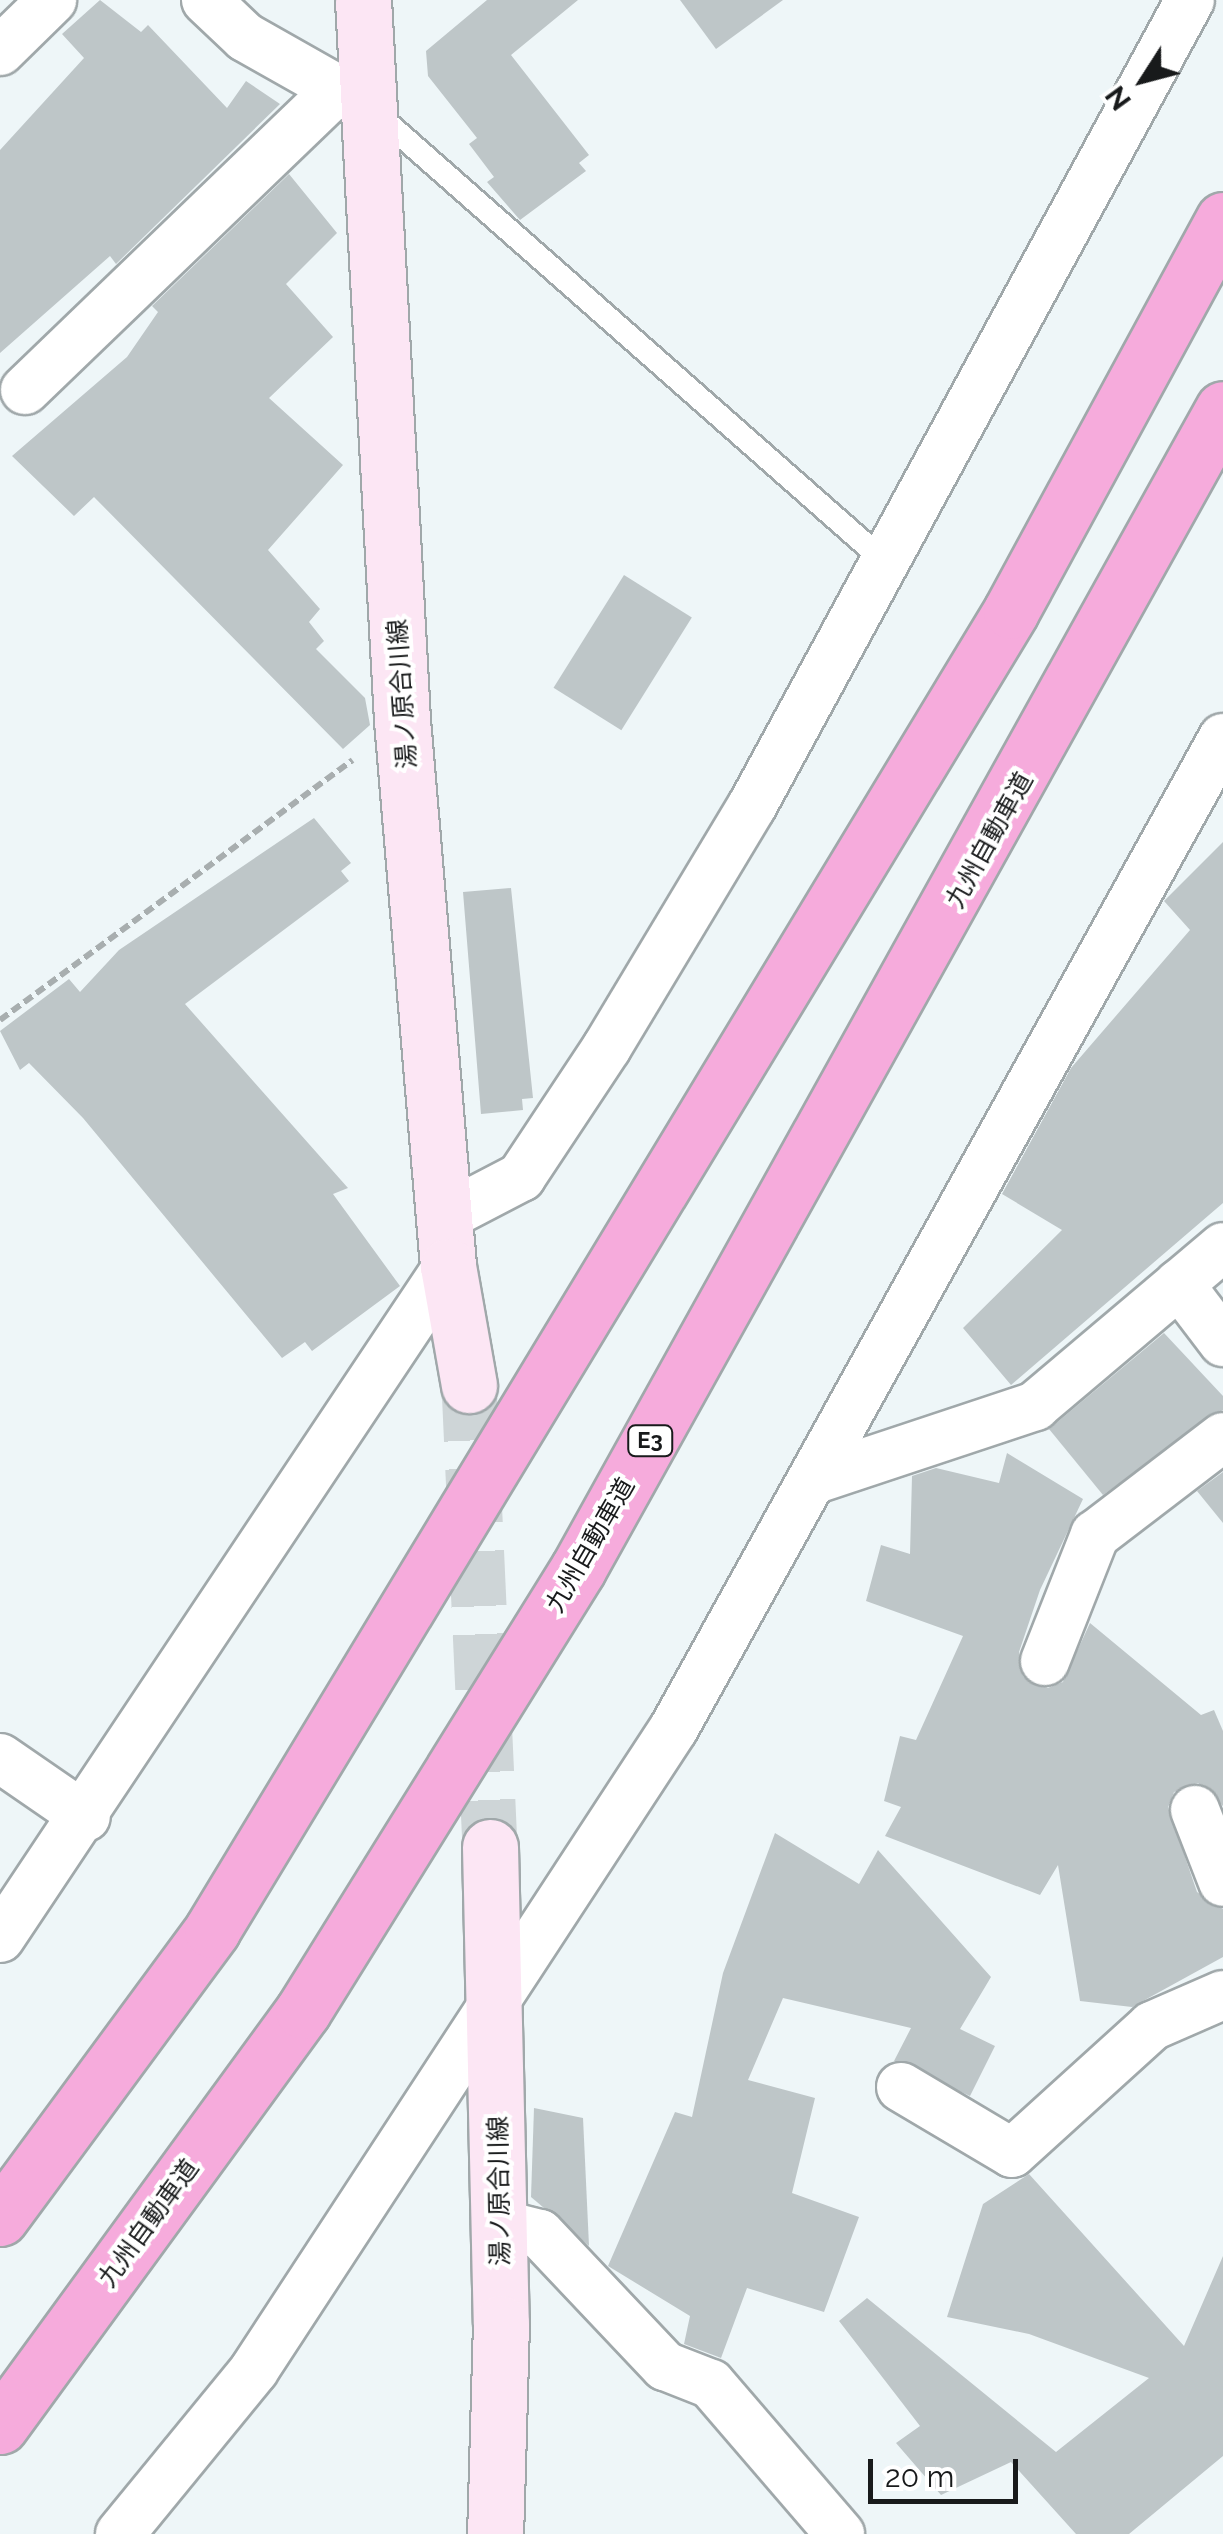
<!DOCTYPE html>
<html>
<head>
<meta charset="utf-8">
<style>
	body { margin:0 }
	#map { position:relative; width:1223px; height:2534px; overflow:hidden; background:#eef6f8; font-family:Raleway,"Noto Sans JP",sans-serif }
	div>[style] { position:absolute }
	.building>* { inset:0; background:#bec6c8; transform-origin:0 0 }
	.secondary-tunnel>* { height:55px; margin-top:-27.5px; transform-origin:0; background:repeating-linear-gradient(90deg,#ced5d7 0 55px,transparent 0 83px) }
	.path>* { height:6px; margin-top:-3px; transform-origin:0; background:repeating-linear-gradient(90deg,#a8aeaf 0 10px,transparent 0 15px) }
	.roads { filter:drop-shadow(2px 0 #a0a8aa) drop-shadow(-2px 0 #a0a8aa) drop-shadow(0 2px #a0a8aa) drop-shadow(0 -2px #a0a8aa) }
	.service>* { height:22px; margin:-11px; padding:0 11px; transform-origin:11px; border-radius:11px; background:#fff }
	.minor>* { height:48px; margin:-24px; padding:0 24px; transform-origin:24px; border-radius:24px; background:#fff }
	.secondary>* { height:55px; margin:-27.5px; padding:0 27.5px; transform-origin:27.5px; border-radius:27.5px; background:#fce6f4 }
	.motorway>* { height:55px; margin:-27.5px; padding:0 27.5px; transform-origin:27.5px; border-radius:27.5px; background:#f6abdc }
	span { translate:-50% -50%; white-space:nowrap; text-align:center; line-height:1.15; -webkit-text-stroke:8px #fff; paint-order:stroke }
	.shield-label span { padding:2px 8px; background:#fff; border:2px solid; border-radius:8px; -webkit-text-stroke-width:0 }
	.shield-label { font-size:22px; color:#181a1b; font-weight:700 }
	.street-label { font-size:25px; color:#181a1b }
	.north { position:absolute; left:1093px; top:30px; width:100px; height:100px; -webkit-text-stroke:8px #fff; paint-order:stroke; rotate:234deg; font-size:28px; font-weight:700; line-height:40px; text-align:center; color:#181a1b }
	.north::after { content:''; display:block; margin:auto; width:35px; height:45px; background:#181a1b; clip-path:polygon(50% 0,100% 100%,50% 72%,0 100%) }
	.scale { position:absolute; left:868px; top:2459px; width:150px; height:45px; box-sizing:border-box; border:5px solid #181a1b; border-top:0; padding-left:12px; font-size:30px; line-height:35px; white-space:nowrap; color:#181a1b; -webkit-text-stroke:8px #fff; paint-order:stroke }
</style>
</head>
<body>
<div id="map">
	<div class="building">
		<div style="clip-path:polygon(100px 0,141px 32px,148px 25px,227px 108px,246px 81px,280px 104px,116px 264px,110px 256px,0 353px,0 150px,84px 58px,62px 34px)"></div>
		<div style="clip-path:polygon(487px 0,578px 0,511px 55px,589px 155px,579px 163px,586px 171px,520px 220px,487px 182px,494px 177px,469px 144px,477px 138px,428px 76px,426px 51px)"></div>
		<div style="clip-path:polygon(680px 0,783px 0,716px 49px)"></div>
		<div style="clip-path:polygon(289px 174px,337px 233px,286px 284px,333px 337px,269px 398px,343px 465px,268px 550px,320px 609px,309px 622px,324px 641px,316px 649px,365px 698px,370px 725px,343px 749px,94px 497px,74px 516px,12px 456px,127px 357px,158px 312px,152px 306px)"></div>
		<div style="left:624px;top:575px;width:80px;height:133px;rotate:32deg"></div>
		<div style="clip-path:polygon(314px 818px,351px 863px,341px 871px,349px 881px,185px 1004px,348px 1188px,333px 1194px,400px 1286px,312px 1351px,305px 1342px,282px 1358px,83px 1118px,29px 1063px,20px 1070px,0 1031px,69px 979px,80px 992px,119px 950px)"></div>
		<div style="clip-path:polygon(1223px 842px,1223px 1203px,1011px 1385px,963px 1328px,1062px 1230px,1002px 1194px,1071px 1068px,1190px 930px,1164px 901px)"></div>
		<div style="clip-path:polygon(511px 888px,533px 1098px,522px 1099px,523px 1110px,481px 1114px,463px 892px)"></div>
		<div style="clip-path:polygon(1164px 1333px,1223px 1396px,1223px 1410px,1103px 1495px,1049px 1429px)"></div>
		<div style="clip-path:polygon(1007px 1453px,1083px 1499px,1040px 1590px,1019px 1652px,1023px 1677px,1048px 1688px,1063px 1682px,1090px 1623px,1201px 1715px,1214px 1710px,1223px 1731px,1223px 1806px,1198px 1783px,1174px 1792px,1168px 1807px,1197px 1892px,1223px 1909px,1223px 1957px,1132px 2007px,1080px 2001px,1058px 1865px,1040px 1895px,885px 1836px,901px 1807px,884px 1801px,900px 1736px,916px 1740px,963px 1636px,866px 1601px,881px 1545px,910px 1554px,912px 1476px,936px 1468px,999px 1483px)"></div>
		<div style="clip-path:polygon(1223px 1472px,1223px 1523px,1197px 1491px)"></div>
		<div style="clip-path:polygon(775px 1833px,859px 1884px,878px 1850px,991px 1977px,960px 2029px,995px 2046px,970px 2096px,894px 2061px,911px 2028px,783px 1998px,748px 2080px,815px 2098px,792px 2193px,859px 2217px,824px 2312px,747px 2288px,721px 2358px,684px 2344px,690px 2316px,608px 2266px,675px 2112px,692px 2117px,723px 1973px)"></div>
		<div style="clip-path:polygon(534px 2108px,583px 2118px,589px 2246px,531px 2197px)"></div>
		<div style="clip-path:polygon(1029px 2174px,1184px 2346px,1223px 2256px,1223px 2456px,1129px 2534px,1076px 2534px,1011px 2462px,941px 2495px,896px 2443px,920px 2426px,839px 2321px,867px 2298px,1056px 2452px,1149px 2378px,1029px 2334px,947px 2317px,983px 2204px)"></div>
	</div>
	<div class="secondary-tunnel">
		<div style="left:469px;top:1385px;width:462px;rotate:87.4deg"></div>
	</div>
	<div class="path">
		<div style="left:0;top:1020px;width:438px;rotate:-36.4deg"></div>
	</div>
	<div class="roads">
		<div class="service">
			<div style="left:378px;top:115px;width:672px;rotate:41.38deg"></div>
		</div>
		<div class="minor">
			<div style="left:206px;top:0;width:54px;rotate:43.5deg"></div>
			<div style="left:245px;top:37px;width:138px;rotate:29.5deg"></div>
			<div style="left:0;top:51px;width:73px;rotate:-44.4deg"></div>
			<div style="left:25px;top:390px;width:433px;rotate:-43.9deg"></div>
			<div style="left:446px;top:1216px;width:85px;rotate:-27.5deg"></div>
			<div style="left:521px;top:1177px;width:156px;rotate:-56.5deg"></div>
			<div style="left:607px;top:1047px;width:281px;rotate:-59deg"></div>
			<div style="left:752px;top:806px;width:917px;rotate:-61.48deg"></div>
			<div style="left:1179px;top:1284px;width:73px;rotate:52.8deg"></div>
			<div style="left:819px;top:1478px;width:228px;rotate:-18.4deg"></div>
			<div style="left:1035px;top:1406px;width:246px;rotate:-40.2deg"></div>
			<div style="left:1045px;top:1661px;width:136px;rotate:-68.4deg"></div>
			<div style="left:1095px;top:1535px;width:161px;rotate:-37.4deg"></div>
			<div style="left:0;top:1758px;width:104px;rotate:34.5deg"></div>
			<div style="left:1195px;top:1810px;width:77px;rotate:68.7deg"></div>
			<div style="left:0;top:1938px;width:808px;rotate:-56.31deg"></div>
			<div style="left:901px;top:2087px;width:129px;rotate:30.7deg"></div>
			<div style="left:1012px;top:2153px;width:189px;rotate:-42.2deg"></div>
			<div style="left:1152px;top:2026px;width:77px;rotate:-23.6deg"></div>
			<div style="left:500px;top:2224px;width:41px;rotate:14deg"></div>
			<div style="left:540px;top:2234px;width:182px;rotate:46.6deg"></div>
			<div style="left:665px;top:2366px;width:49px;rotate:21.4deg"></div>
			<div style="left:711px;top:2384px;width:198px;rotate:49.3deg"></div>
			<div style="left:120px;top:2534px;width:212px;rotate:-50.7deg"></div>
			<div style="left:254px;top:2370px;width:767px;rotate:-56.81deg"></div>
			<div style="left:674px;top:1728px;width:1132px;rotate:-60.99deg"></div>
		</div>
		<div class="secondary">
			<div style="left:363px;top:0;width:721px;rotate:86.9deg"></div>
			<div style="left:402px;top:720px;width:548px;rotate:85.18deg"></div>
			<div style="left:448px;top:1266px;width:121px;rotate:80deg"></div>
			<div style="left:490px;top:1847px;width:476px;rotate:88.7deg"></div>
			<div style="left:501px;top:2323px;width:211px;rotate:91.6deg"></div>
		</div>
		<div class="motorway">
			<div style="left:0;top:2218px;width:358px;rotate:-53.6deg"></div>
			<div style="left:212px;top:1930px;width:1542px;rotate:-58.79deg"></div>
			<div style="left:1011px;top:611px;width:445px;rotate:-61.5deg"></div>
			<div style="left:0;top:2426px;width:514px;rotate:-53.87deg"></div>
			<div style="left:303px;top:2011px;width:521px;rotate:-58.11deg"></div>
			<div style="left:578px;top:1569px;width:1327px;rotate:-60.92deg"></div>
		</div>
	</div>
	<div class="shield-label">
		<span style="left:650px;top:1441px">E3</span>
	</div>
	<div class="street-label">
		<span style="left:402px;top:694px;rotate:-94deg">湯ノ原合川線</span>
		<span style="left:989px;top:840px;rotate:-61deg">九州自動車道</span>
		<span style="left:590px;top:1545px;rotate:-60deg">九州自動車道</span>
		<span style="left:499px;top:2191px;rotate:-91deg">湯ノ原合川線</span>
		<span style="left:148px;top:2223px;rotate:-54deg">九州自動車道</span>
	</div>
	<div class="north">N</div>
	<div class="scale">20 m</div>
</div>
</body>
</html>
